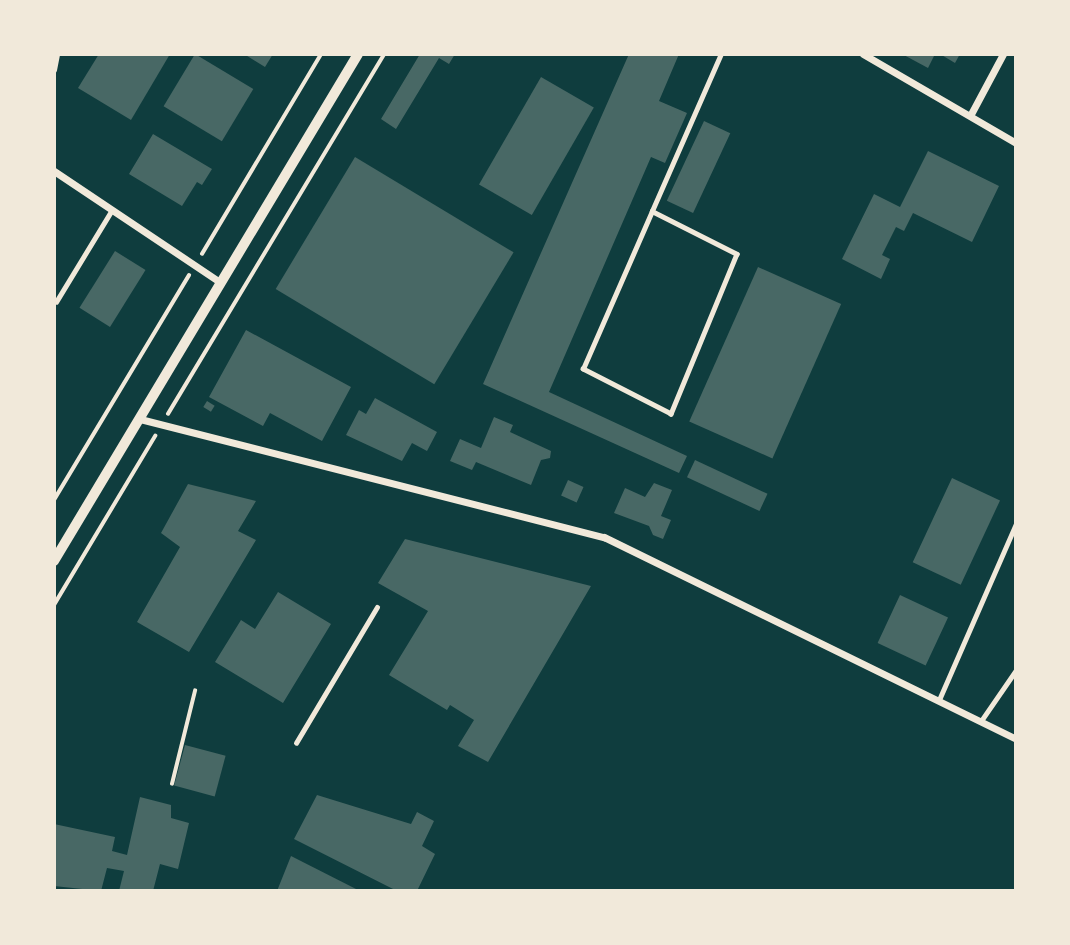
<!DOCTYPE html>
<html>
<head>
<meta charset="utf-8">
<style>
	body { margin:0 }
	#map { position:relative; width:1070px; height:945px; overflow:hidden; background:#0f3d3e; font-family:Arial,sans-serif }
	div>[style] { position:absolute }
	.building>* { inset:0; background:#486865; transform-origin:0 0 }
	.path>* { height:3.5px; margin:-1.75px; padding:0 1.75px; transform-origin:1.75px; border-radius:1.75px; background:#f1e9da }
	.service>* { height:4.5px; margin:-2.25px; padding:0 2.25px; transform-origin:2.25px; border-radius:2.25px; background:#f1e9da }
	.minor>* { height:7px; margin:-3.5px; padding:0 3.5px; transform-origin:3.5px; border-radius:3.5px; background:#f1e9da }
	.tertiary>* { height:10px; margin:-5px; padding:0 5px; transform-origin:5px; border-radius:5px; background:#f1e9da }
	span { translate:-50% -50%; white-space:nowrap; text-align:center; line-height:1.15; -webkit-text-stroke:5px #f1e9da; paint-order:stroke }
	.frame { position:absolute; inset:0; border:56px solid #f1e9da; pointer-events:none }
</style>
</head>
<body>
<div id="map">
	<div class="building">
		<div style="clip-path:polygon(99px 54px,170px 54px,131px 120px,78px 88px)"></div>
		<div style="left:195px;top:54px;width:68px;height:61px;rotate:31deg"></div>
		<div style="clip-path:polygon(244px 54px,273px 54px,265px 67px)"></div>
		<div style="clip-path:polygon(420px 54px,455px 54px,449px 64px,439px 58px,396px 129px,381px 119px)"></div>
		<div style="clip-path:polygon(629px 54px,679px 54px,659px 101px,687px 113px,665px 163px,651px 157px,549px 392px,687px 456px,679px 473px,483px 384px)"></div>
		<div style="clip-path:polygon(902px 54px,935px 54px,928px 68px)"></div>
		<div style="clip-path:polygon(940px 54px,960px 54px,955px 63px)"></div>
		<div style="left:541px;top:77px;width:61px;height:124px;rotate:30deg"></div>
		<div style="left:704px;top:121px;width:29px;height:88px;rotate:25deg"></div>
		<div style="clip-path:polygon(153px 134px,212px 169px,202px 185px,197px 182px,182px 206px,129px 174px)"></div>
		<div style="clip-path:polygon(928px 151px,999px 186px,972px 242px,913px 213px,904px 231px,896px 227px,882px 255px,890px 259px,881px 279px,842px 259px,874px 194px,900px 207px)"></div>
		<div style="left:355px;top:157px;width:185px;height:154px;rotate:31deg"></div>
		<div style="left:115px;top:251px;width:36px;height:67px;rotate:32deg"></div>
		<div style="left:758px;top:267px;width:91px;height:169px;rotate:24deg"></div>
		<div style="clip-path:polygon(246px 330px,351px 387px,322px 441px,270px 413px,263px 426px,209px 397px)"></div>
		<div style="clip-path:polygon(375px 398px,437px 432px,427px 451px,412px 443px,402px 461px,346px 435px,359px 410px,366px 414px)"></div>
		<div style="left:207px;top:401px;width:9px;height:7px;rotate:32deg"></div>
		<div style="clip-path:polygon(494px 417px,513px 425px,510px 432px,551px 451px,550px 458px,541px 460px,531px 485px,476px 462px,472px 470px,450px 461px,460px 439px,481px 448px)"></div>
		<div style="left:695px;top:460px;width:80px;height:19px;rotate:25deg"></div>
		<div style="left:952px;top:478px;width:53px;height:93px;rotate:25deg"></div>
		<div style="left:568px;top:480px;width:17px;height:17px;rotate:24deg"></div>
		<div style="clip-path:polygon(654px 483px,672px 490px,661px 516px,671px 520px,663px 539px,653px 535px,649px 526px,614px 513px,625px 488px,645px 497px)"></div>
		<div style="clip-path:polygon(188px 484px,256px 501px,238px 531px,256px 540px,189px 652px,137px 622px,180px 547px,161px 533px)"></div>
		<div style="clip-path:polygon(405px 539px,591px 586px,488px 762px,458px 746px,474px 720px,450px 705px,447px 710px,389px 675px,428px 611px,378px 583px)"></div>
		<div style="clip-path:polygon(278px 592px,331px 624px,283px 703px,215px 662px,241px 620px,255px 629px)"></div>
		<div style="left:900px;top:595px;width:53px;height:53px;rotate:25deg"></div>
		<div style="left:185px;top:745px;width:42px;height:42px;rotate:15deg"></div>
		<div style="clip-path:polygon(317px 795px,411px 824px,417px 812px,434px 821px,422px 846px,435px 854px,417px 891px,397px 891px,294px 839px)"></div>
		<div style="clip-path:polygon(140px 797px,171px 805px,171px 818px,189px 823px,178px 869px,160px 864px,153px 891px,119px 891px,124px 871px,107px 868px,101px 891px,54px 886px,54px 824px,115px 837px,112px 851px,127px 855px)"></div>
		<div style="clip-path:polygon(291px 856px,360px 891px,277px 891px)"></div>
	</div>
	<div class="path">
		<div style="left:202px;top:254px;width:233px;rotate:-59.2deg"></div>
		<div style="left:168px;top:414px;width:420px;rotate:-59deg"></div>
		<div style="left:54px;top:500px;width:262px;rotate:-59deg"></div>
		<div style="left:54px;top:605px;width:197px;rotate:-59.1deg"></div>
		<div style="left:172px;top:784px;width:96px;rotate:-76.1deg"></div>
	</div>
	<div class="service">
		<div style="left:54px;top:70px;width:16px;rotate:-79deg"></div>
		<div style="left:652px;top:211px;width:95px;rotate:26.8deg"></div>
		<div style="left:737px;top:254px;width:173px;rotate:112.4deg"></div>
		<div style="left:671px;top:414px;width:99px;rotate:-152.9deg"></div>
		<div style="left:583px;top:369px;width:172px;rotate:-66.4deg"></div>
		<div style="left:652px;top:211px;width:171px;rotate:-66.3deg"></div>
		<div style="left:56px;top:302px;width:108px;rotate:-58.7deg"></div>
		<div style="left:939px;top:700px;width:192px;rotate:-66.4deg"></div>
		<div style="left:981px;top:721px;width:62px;rotate:-55.5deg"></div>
		<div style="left:296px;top:743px;width:158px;rotate:-59.2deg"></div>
	</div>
	<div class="minor">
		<div style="left:863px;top:54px;width:177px;rotate:30.2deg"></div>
		<div style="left:971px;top:114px;width:68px;rotate:-61.9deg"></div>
		<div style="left:54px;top:171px;width:201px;rotate:33.8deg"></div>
		<div style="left:140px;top:419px;width:479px;rotate:14.3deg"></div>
		<div style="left:604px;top:537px;width:459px;rotate:26.1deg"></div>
	</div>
	<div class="tertiary">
		<div style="left:54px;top:561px;width:591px;rotate:-59.05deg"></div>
	</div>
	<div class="frame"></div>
</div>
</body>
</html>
